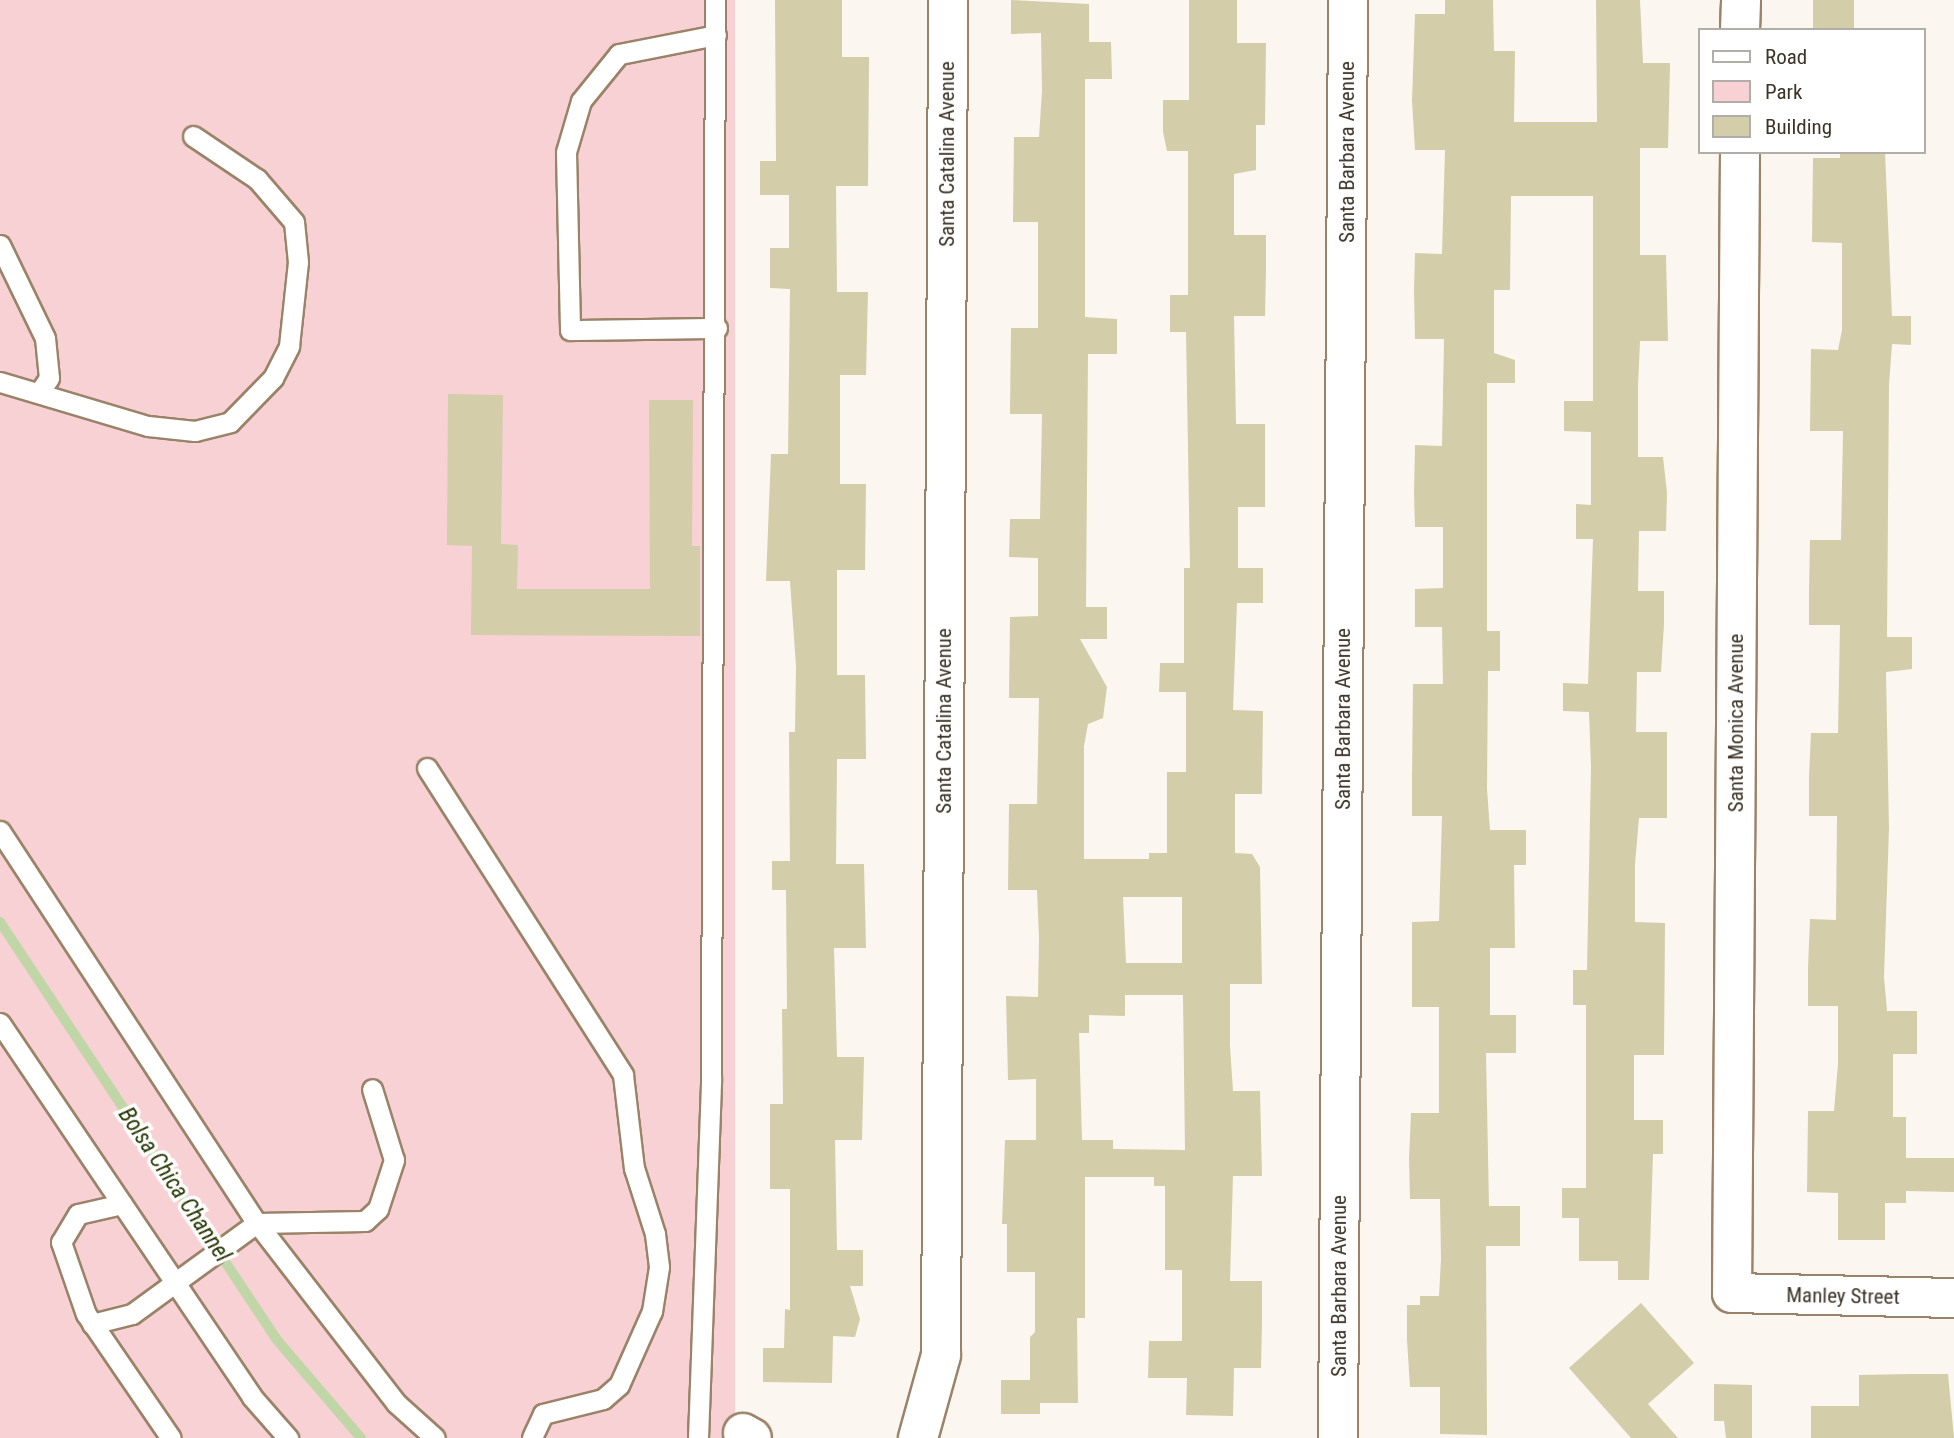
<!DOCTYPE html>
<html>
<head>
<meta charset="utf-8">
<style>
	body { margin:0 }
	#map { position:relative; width:1954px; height:1438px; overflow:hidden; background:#fbf6f0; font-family:"Roboto Condensed",sans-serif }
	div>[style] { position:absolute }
	.green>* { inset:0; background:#f7d1d3; transform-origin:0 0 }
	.stream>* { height:10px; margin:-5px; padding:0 5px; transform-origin:5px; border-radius:5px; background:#c0d6a7 }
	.building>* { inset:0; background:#d3cda9; transform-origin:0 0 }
	.roads { filter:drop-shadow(2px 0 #9a8368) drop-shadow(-2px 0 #9a8368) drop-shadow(0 2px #9a8368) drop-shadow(0 -2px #9a8368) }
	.service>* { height:19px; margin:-9.5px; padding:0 9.5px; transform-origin:9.5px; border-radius:9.5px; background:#fff }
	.minor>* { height:38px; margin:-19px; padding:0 19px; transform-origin:19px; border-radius:19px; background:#fff }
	span { translate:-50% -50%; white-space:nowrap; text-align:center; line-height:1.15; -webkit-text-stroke:7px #fff; paint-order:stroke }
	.street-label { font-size:21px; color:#3d3428 }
	.water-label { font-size:23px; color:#263804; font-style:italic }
	.legend { position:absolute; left:1698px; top:28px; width:228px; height:126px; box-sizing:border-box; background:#fff; border:2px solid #b1aea9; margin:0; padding:9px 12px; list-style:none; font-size:21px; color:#3d3428 }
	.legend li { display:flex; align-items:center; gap:14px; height:35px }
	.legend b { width:35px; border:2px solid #b1aea9 }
</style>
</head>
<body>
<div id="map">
	<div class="green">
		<div style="left:0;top:0;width:735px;height:1438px"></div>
	</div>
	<div class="stream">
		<div style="left:0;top:922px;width:501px;rotate:56.47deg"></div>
		<div style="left:277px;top:1340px;width:129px;rotate:49.4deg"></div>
	</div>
	<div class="building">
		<div style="clip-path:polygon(775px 0,842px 0,842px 57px,869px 57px,868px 186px,836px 186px,837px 292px,868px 292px,866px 375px,840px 375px,840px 484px,866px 484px,865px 570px,837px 570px,837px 675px,865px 675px,866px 759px,837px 759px,836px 864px,864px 864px,866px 948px,834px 948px,837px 1057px,864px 1057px,862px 1140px,835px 1140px,837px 1250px,863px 1250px,863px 1286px,850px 1286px,860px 1319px,855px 1337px,833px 1336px,832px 1383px,763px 1382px,763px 1348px,784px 1348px,785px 1309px,790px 1310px,790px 1189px,770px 1189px,770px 1104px,783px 1104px,782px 1009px,787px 1009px,786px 890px,772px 890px,772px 861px,790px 861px,789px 732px,795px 732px,796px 666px,790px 581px,766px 581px,771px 454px,788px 454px,790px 289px,770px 288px,770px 248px,789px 248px,789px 195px,760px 195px,760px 161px,776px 161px)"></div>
		<div style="clip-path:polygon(evenodd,1011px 0,1089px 4px,1089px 42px,1111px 42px,1112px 79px,1085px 79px,1085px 317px,1117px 319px,1117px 354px,1088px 354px,1086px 607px,1107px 607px,1107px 639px,1080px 639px,1107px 687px,1103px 718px,1088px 724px,1084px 746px,1084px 859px,1149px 859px,1149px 853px,1167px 853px,1167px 772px,1186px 772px,1186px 692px,1159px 692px,1160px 663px,1184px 663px,1184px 568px,1190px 568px,1186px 332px,1170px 332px,1170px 295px,1188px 295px,1188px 151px,1167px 151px,1163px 132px,1163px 100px,1189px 100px,1189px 0,1237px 0,1237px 43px,1266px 43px,1265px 125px,1256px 125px,1256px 170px,1234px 174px,1234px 235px,1266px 235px,1266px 269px,1265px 316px,1234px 316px,1236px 424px,1265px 424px,1265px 507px,1238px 507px,1238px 568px,1263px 568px,1263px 603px,1237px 603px,1233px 710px,1263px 711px,1262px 794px,1235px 794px,1235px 853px,1252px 854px,1260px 867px,1262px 984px,1230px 984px,1230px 1046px,1233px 1091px,1260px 1091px,1262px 1176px,1233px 1176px,1230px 1281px,1262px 1281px,1262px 1321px,1261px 1368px,1234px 1368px,1233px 1416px,1186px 1415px,1187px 1378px,1148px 1378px,1149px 1341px,1182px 1341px,1182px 1270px,1165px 1270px,1165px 1186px,1154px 1186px,1154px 1177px,1085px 1177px,1085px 1318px,1077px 1318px,1078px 1403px,1040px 1403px,1040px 1414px,1001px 1414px,1001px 1380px,1030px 1380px,1030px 1337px,1035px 1332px,1035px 1272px,1007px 1272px,1007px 1224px,1002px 1224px,1005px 1140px,1036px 1140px,1036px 1079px,1008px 1080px,1006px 996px,1038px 997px,1039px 938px,1037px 890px,1008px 890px,1009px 804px,1037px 804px,1039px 698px,1009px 698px,1010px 617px,1038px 616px,1038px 558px,1009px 557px,1010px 519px,1040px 519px,1042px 414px,1010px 414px,1011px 328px,1038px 328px,1038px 222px,1013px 222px,1014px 137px,1039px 137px,1042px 91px,1041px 33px,1011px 34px,1011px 0,1123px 897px,1182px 897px,1182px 963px,1126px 963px,1123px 897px,1011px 0,1125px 995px,1183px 995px,1185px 1150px,1113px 1149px,1113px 1140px,1082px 1140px,1079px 1033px,1089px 1033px,1089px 1015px,1125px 1016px,1125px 995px)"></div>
		<div style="clip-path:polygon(1445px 0,1493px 0,1494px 51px,1515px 51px,1514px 122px,1597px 122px,1596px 0,1640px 0,1643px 63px,1670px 63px,1668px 148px,1640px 148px,1640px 255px,1666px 255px,1668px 341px,1640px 341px,1638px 386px,1638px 457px,1663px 457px,1667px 493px,1666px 531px,1639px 531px,1638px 591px,1664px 591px,1664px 624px,1661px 672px,1637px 672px,1636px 732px,1667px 732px,1667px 818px,1639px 818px,1635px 864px,1635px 922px,1665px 923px,1664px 1055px,1634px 1055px,1634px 1120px,1663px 1120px,1663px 1154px,1653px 1154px,1649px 1280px,1618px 1280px,1618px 1261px,1579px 1261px,1579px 1218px,1562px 1218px,1562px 1188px,1586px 1188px,1586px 1005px,1573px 1005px,1573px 970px,1587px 970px,1591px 767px,1589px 712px,1563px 711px,1563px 683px,1588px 684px,1593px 539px,1576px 539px,1576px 504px,1591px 505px,1591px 432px,1564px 431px,1564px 401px,1593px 401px,1593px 196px,1511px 196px,1510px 290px,1494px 290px,1494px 353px,1515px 360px,1515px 383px,1487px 383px,1487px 631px,1500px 631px,1500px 671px,1488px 671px,1487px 789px,1490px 830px,1526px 830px,1526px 865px,1514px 865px,1515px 948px,1490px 948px,1490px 1015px,1516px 1015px,1516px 1053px,1486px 1053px,1489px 1206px,1520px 1206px,1520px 1246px,1486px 1246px,1487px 1435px,1440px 1434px,1440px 1387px,1410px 1387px,1407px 1340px,1407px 1305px,1420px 1305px,1420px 1296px,1439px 1296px,1441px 1259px,1440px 1199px,1410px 1199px,1409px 1159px,1411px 1113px,1439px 1113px,1439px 1007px,1412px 1007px,1412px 922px,1439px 921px,1442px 816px,1412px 816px,1412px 779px,1413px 684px,1443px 684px,1442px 627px,1415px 627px,1415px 589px,1443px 588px,1443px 527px,1415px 527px,1414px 493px,1415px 445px,1442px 446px,1444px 339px,1415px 339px,1414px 291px,1415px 253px,1442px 254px,1445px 150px,1415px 150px,1412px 101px,1415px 14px,1445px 14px)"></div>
		<div style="left:1813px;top:0;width:41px;height:30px"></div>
		<div style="clip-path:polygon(1840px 152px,1885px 152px,1892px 316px,1911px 316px,1911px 345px,1892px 344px,1889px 385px,1887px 637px,1912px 637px,1912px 669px,1886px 672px,1889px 828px,1884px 977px,1887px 1011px,1917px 1011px,1917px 1054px,1893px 1054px,1893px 1117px,1906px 1117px,1906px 1158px,1954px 1158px,1954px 1192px,1906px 1191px,1906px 1203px,1885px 1203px,1885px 1240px,1838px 1240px,1838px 1193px,1807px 1192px,1808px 1111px,1834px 1111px,1838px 1064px,1838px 1006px,1808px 1006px,1808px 968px,1810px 919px,1836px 920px,1837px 816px,1809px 816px,1809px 777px,1811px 733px,1838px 733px,1840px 625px,1809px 625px,1809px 590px,1810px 540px,1841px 540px,1843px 431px,1810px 431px,1811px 349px,1838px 350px,1842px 330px,1842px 243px,1812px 242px,1813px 158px,1840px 158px)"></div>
		<div style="clip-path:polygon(448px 394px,503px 395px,501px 544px,518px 545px,517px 589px,650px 589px,649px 400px,693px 400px,692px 546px,700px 546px,700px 636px,471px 635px,472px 546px,447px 545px)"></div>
		<div style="clip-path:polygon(1641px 1303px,1694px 1363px,1648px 1404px,1678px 1438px,1631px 1438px,1569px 1368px)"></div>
		<div style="clip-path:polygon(1910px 1374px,1948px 1374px,1954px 1438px,1811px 1438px,1811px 1406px,1859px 1406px,1859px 1375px)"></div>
		<div style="clip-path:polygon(1714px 1384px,1752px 1385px,1752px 1438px,1726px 1438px,1724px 1421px,1714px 1421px)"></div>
	</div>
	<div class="roads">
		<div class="service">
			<div style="left:716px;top:35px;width:99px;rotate:168.9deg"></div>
			<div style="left:619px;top:54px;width:60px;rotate:129deg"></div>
			<div style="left:581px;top:101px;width:53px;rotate:106.4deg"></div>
			<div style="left:566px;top:152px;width:178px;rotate:88.7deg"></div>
			<div style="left:570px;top:330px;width:147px;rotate:-0.8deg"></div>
			<div style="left:0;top:245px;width:103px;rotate:64.2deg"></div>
			<div style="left:45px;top:338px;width:40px;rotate:84.3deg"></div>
			<div style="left:49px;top:378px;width:18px;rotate:124deg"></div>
			<div style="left:0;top:382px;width:154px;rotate:16.6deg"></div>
			<div style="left:148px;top:426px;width:47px;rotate:6.1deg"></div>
			<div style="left:195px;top:431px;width:36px;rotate:-14deg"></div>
			<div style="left:230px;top:422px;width:62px;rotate:-45.7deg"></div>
			<div style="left:273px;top:378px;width:36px;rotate:-63deg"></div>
			<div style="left:289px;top:346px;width:84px;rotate:-83.9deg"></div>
			<div style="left:298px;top:262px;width:40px;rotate:-95.7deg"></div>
			<div style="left:294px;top:222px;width:57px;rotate:-130.7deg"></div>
			<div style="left:257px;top:179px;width:77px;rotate:-146.1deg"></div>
			<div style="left:427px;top:768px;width:364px;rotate:57.4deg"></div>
			<div style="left:623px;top:1075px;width:94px;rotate:83.3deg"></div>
			<div style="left:634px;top:1168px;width:69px;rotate:72.3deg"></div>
			<div style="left:655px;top:1234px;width:33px;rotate:83deg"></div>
			<div style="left:659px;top:1267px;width:45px;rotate:99deg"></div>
			<div style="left:652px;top:1311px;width:81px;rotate:114deg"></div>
			<div style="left:619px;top:1385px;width:21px;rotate:139deg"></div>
			<div style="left:603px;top:1399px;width:62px;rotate:166deg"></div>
			<div style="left:543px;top:1414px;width:26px;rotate:115deg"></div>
			<div style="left:0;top:831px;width:469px;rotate:56.8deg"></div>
			<div style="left:257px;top:1223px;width:227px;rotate:52.3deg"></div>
			<div style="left:396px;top:1403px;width:52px;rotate:41.9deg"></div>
			<div style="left:0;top:1023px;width:451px;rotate:56deg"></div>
			<div style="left:252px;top:1397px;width:55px;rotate:48.7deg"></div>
			<div style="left:122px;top:1204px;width:45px;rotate:167.2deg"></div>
			<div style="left:78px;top:1214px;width:33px;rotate:121deg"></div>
			<div style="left:61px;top:1242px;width:76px;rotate:70.9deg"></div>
			<div style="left:86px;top:1314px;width:150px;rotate:55.6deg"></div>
			<div style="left:92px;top:1324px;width:41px;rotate:-14deg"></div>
			<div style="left:132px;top:1314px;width:155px;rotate:-36.1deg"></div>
			<div style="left:257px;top:1223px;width:108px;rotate:-1.1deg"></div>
			<div style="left:365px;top:1221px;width:18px;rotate:-43deg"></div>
			<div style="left:378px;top:1209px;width:52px;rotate:-71.9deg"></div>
			<div style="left:394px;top:1160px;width:74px;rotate:-107.2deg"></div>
			<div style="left:698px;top:1438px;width:359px;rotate:-87.9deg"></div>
			<div style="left:711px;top:1079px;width:1079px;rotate:-89.79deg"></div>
		</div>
		<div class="minor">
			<div style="left:1740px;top:30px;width:30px;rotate:-88deg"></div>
			<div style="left:1740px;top:152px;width:1141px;rotate:90.4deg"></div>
			<div style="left:1732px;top:1293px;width:222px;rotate:1.3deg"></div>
			<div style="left:743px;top:1433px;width:10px;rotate:29deg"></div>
			<div style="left:918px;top:1438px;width:86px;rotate:-74.5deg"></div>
			<div style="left:941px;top:1355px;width:1355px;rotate:-89.7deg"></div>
			<div style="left:1338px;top:1438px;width:1438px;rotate:-89.6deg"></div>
		</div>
	</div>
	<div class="street-label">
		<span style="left:1347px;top:152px;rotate:-90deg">Santa Barbara Avenue</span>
		<span style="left:947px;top:154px;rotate:-90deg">Santa Catalina Avenue</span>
		<span style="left:1343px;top:719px;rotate:-90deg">Santa Barbara Avenue</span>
		<span style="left:944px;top:721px;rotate:-90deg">Santa Catalina Avenue</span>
		<span style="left:1736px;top:723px;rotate:-90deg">Santa Monica Avenue</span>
		<span style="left:1339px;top:1286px;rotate:-90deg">Santa Barbara Avenue</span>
		<span style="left:1843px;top:1296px;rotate:1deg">Manley Street</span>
	</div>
	<div class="water-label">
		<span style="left:174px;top:1185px;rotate:56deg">Bolsa Chica Channel</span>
	</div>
	<ul class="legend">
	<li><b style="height:9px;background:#fff"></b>Road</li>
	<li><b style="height:19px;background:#f7d1d3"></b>Park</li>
	<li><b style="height:19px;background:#d3cda9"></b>Building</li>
	</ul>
</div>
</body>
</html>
